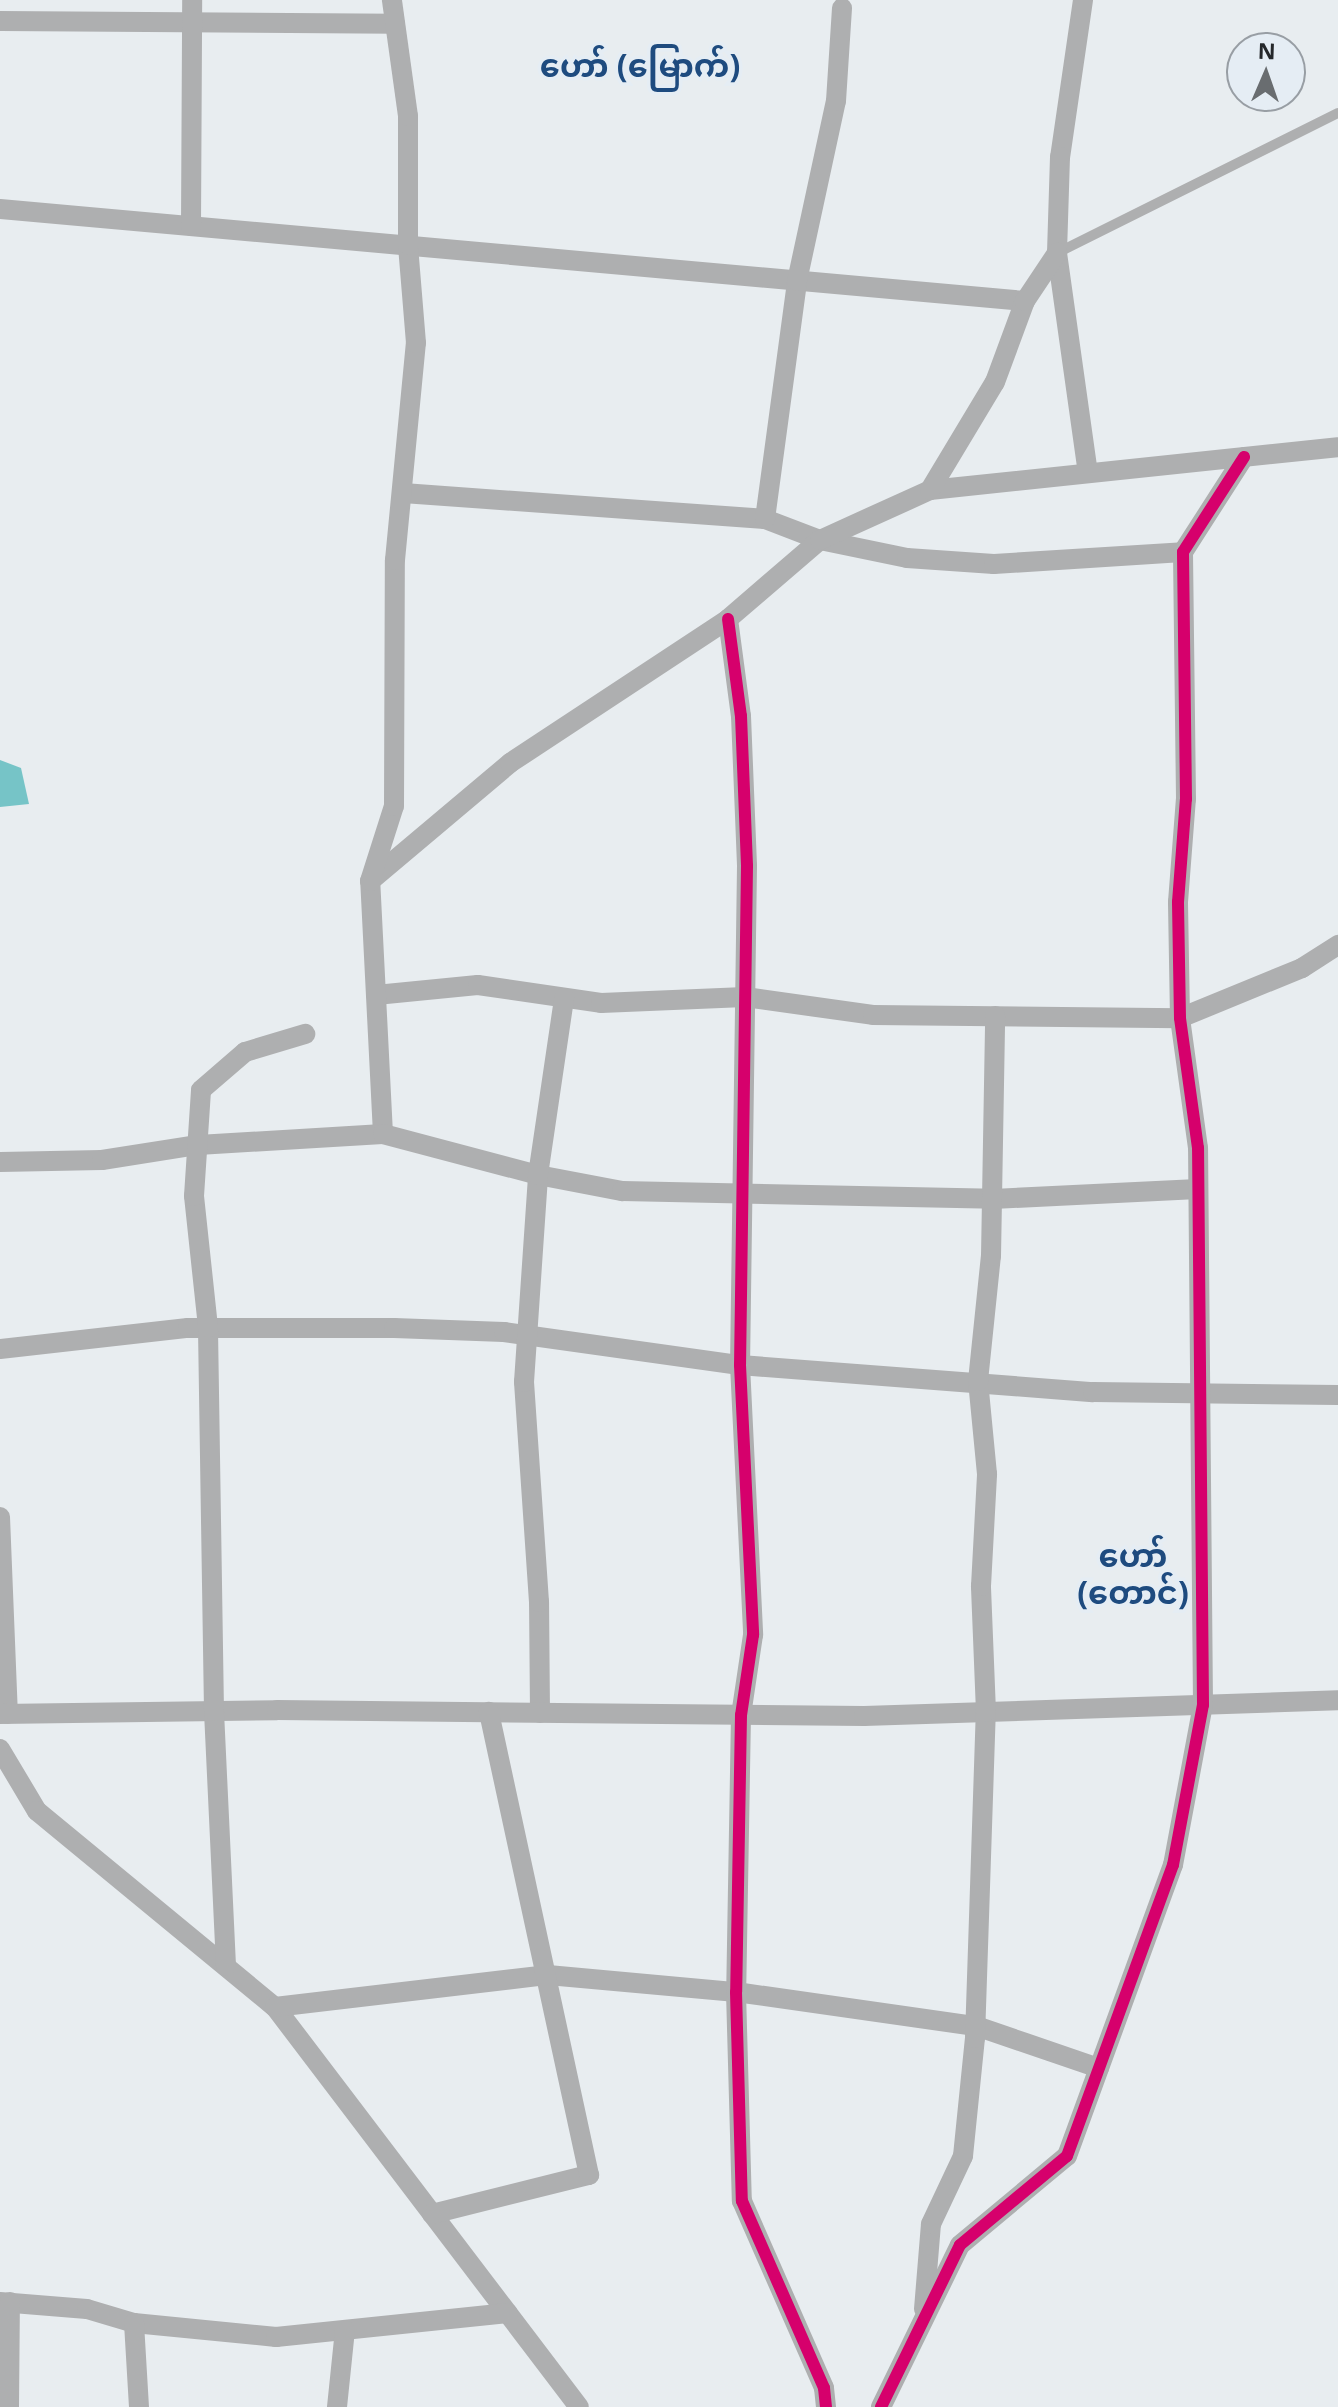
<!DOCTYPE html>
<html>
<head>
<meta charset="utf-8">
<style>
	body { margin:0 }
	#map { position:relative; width:1338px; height:2407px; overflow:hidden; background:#e8edf0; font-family:"Open Sans","Noto Sans Myanmar",sans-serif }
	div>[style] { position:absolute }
	.water>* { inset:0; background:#76c4c7 }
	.lane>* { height:10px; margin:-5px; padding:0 5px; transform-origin:5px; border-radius:5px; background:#aeafb0 }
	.street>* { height:20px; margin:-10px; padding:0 10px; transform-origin:10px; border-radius:10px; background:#aeafb0 }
	.cycleway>* { height:12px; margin:-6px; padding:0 6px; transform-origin:6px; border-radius:6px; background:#d6006c }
	span { translate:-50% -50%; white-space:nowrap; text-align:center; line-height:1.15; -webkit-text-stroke:7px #e5edf4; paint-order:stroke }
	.quarter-label { font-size:32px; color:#1e4b7f; font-weight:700 }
	.north { position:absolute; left:1226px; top:32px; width:80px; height:80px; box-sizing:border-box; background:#e5edf4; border:2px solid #989ea4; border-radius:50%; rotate:2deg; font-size:22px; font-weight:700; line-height:32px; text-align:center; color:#25282b }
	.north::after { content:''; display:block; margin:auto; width:28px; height:36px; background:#696d70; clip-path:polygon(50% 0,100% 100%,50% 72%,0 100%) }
</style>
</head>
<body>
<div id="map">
	<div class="water">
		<div style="clip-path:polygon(0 760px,21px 768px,29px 804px,0 807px)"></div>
	</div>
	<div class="lane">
		<div style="left:1057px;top:253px;width:314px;rotate:-26.5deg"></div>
	</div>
	<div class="street">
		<div style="left:1083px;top:0;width:159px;rotate:98.3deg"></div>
		<div style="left:1060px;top:157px;width:96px;rotate:91.8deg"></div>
		<div style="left:1057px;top:253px;width:222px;rotate:82deg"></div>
		<div style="left:0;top:21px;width:395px;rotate:0.4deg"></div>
		<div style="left:0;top:209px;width:1029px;rotate:5.13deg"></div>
		<div style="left:191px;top:226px;width:226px;rotate:-89.7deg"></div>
		<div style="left:930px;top:490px;width:410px;rotate:-6deg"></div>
		<div style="left:403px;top:493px;width:363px;rotate:4.1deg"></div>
		<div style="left:765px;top:519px;width:59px;rotate:20.9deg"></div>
		<div style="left:820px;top:540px;width:89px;rotate:11.7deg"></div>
		<div style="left:907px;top:558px;width:87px;rotate:3.9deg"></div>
		<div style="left:994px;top:564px;width:189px;rotate:-3.6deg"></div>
		<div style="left:765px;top:519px;width:240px;rotate:-82.3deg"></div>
		<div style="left:797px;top:281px;width:184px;rotate:-77.8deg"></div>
		<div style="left:836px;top:101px;width:93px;rotate:-86.3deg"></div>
		<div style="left:728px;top:619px;width:98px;rotate:82.4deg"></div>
		<div style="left:741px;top:716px;width:150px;rotate:87.7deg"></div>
		<div style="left:747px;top:866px;width:499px;rotate:90.8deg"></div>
		<div style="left:740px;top:1365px;width:270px;rotate:87.2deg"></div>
		<div style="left:753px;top:1635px;width:81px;rotate:98.5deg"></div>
		<div style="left:741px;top:1715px;width:277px;rotate:91deg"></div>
		<div style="left:736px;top:1992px;width:209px;rotate:88.4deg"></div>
		<div style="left:742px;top:2201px;width:204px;rotate:66.3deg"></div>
		<div style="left:824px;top:2388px;width:19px;rotate:84deg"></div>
		<div style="left:370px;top:881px;width:183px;rotate:-40.1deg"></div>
		<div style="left:510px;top:763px;width:261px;rotate:-33.4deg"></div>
		<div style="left:728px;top:619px;width:121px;rotate:-40.7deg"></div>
		<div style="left:820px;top:540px;width:121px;rotate:-24.4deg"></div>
		<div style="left:930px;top:490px;width:126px;rotate:-59deg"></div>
		<div style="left:995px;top:382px;width:86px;rotate:-69.7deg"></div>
		<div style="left:1025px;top:301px;width:58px;rotate:-56.3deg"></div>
		<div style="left:376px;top:995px;width:102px;rotate:-5.6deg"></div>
		<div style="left:478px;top:985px;width:124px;rotate:8.3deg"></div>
		<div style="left:601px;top:1003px;width:144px;rotate:-2.4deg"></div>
		<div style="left:745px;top:997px;width:129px;rotate:8deg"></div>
		<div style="left:873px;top:1015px;width:307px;rotate:0.6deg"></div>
		<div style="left:1180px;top:1018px;width:132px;rotate:-22.3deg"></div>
		<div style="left:1302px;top:968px;width:43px;rotate:-32.6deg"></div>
		<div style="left:383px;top:1134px;width:253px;rotate:-92.9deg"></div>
		<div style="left:370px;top:881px;width:79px;rotate:-72.3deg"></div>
		<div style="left:394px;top:806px;width:246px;rotate:-89.8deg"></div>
		<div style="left:395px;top:560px;width:218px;rotate:-84.5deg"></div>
		<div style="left:416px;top:343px;width:98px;rotate:-94.7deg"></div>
		<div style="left:408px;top:245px;width:129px;rotate:-90deg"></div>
		<div style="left:408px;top:116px;width:117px;rotate:-97.9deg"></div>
		<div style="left:0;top:1162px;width:102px;rotate:-1.1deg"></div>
		<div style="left:102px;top:1160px;width:97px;rotate:-8.9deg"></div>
		<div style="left:198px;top:1145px;width:185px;rotate:-3.4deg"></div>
		<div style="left:383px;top:1134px;width:160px;rotate:14.8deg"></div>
		<div style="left:538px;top:1175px;width:86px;rotate:10.8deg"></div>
		<div style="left:622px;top:1191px;width:371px;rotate:1.2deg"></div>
		<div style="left:993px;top:1199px;width:205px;rotate:-2.8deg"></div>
		<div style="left:0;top:1349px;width:189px;rotate:-6.4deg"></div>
		<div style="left:188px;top:1328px;width:206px"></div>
		<div style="left:394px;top:1328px;width:110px;rotate:2.1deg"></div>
		<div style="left:504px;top:1332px;width:238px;rotate:8deg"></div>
		<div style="left:740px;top:1365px;width:354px;rotate:4.4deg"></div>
		<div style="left:1093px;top:1392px;width:245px;rotate:0.7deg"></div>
		<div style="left:0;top:1517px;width:197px;rotate:87.7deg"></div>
		<div style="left:540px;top:1713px;width:111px;rotate:-90.5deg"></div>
		<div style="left:539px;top:1602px;width:221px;rotate:-93.9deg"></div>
		<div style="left:524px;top:1382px;width:207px;rotate:-86.1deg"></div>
		<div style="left:538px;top:1175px;width:179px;rotate:-81.6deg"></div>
		<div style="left:0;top:1714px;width:277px;rotate:-0.8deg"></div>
		<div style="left:277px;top:1710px;width:587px;rotate:0.59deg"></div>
		<div style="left:864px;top:1716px;width:474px;rotate:-1.9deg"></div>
		<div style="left:0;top:1749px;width:72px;rotate:59.2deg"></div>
		<div style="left:37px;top:1811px;width:308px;rotate:39.5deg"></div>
		<div style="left:275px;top:2007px;width:502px;rotate:52.77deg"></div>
		<div style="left:226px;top:1966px;width:255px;rotate:-92.7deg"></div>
		<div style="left:214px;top:1711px;width:384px;rotate:-90.9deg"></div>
		<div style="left:208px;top:1327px;width:132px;rotate:-96.1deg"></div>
		<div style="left:194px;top:1196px;width:106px;rotate:-86.2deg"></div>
		<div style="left:201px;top:1090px;width:58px;rotate:-40.8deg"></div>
		<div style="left:245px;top:1052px;width:63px;rotate:-16.7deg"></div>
		<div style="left:275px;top:2007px;width:275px;rotate:-6.7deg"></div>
		<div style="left:548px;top:1975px;width:189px;rotate:5.2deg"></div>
		<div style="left:736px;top:1992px;width:242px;rotate:8.1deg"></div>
		<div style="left:976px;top:2026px;width:130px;rotate:18.9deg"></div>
		<div style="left:432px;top:2214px;width:162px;rotate:-14deg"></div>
		<div style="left:589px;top:2175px;width:474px;rotate:-102.2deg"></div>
		<div style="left:0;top:2302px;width:87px;rotate:4.6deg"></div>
		<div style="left:87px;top:2309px;width:49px;rotate:16.6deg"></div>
		<div style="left:134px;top:2323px;width:143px;rotate:5.6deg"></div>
		<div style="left:276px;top:2337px;width:233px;rotate:-5.9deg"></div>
		<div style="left:924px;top:2309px;width:85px;rotate:-85.3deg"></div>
		<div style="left:931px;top:2224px;width:75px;rotate:-64.8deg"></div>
		<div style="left:963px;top:2156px;width:119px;rotate:-84.2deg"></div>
		<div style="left:975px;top:2038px;width:326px;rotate:-88.1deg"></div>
		<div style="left:986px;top:1712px;width:126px;rotate:-92.3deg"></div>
		<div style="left:981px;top:1586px;width:112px;rotate:-86.9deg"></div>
		<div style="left:987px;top:1474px;width:93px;rotate:-95.5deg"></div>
		<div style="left:978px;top:1381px;width:126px;rotate:-84.1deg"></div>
		<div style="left:991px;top:1256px;width:240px;rotate:-89deg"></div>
		<div style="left:134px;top:2323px;width:84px;rotate:86.6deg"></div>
		<div style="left:9px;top:2407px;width:105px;rotate:-89.5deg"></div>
		<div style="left:337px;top:2407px;width:77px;rotate:-84.1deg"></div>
		<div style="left:881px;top:2407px;width:180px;rotate:-64deg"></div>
		<div style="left:960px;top:2245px;width:139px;rotate:-39.8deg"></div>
		<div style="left:1067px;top:2156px;width:310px;rotate:-70deg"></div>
		<div style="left:1173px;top:1865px;width:163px;rotate:-79.4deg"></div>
		<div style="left:1203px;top:1705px;width:557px;rotate:-90.51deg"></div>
		<div style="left:1198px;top:1148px;width:131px;rotate:-97.9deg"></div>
		<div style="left:1180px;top:1018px;width:116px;rotate:-91deg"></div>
		<div style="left:1178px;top:902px;width:103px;rotate:-85.6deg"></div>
		<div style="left:1186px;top:799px;width:247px;rotate:-90.7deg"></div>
		<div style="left:1183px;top:552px;width:113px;rotate:-57.3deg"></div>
	</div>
	<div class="cycleway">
		<div style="left:728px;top:619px;width:98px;rotate:82.4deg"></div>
		<div style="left:741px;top:716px;width:150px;rotate:87.7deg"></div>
		<div style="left:747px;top:866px;width:499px;rotate:90.8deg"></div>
		<div style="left:740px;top:1365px;width:270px;rotate:87.2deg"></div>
		<div style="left:753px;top:1635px;width:81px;rotate:98.5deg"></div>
		<div style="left:741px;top:1715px;width:277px;rotate:91deg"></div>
		<div style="left:736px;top:1992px;width:209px;rotate:88.4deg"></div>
		<div style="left:742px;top:2201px;width:204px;rotate:66.3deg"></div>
		<div style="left:824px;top:2388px;width:19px;rotate:84deg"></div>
		<div style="left:881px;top:2407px;width:180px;rotate:-64deg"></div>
		<div style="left:960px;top:2245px;width:139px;rotate:-39.8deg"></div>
		<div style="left:1067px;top:2156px;width:310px;rotate:-70deg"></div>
		<div style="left:1173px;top:1865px;width:163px;rotate:-79.4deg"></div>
		<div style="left:1203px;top:1705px;width:557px;rotate:-90.51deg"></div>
		<div style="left:1198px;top:1148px;width:131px;rotate:-97.9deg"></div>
		<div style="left:1180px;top:1018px;width:116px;rotate:-91deg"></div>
		<div style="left:1178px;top:902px;width:103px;rotate:-85.6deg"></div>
		<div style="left:1186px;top:799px;width:247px;rotate:-90.7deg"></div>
		<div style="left:1183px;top:552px;width:113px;rotate:-57.3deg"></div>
	</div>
	<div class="quarter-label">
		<span style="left:640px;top:65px">ဟော် (မြောက်)</span>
		<span style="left:1133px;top:1574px">ဟော်<br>(တောင်)</span>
	</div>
	<div class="north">N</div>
</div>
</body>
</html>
